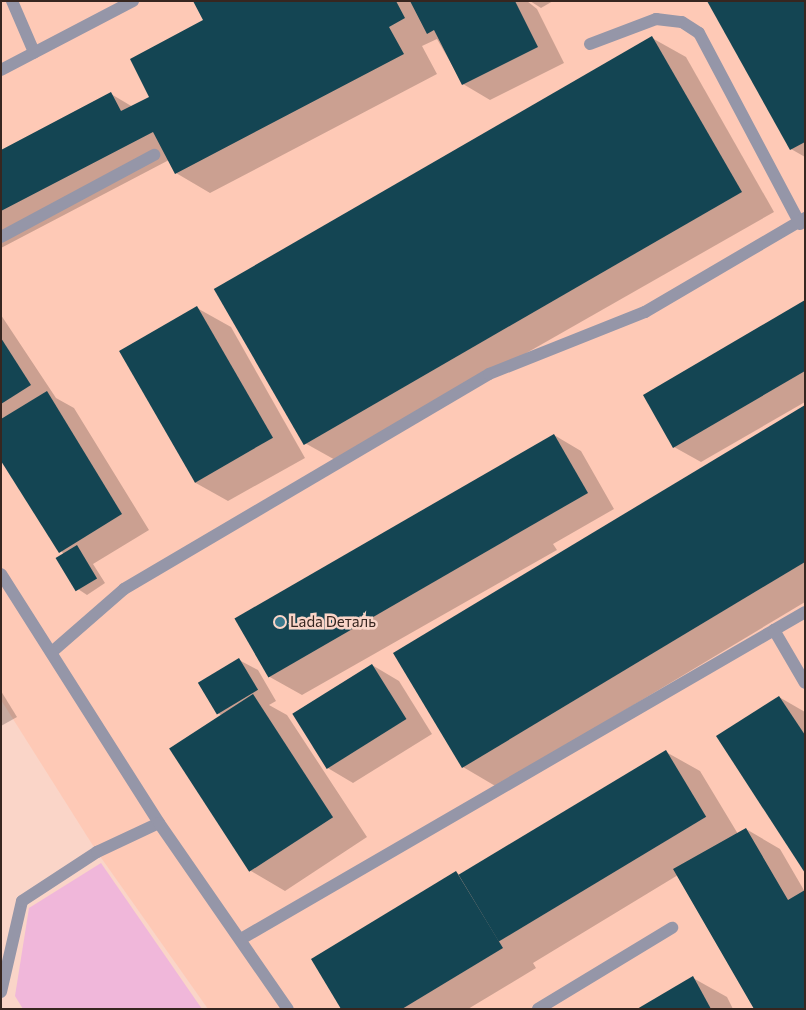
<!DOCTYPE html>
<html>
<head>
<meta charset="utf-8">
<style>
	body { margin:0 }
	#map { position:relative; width:806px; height:1010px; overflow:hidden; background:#fad5c8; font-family:Commissioner,sans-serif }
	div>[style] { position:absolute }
	.built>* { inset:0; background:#fec9b6 }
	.green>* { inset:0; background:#f0b7da }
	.shadow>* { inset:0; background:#0003 }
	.building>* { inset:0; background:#144553; transform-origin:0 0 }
	.lane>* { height:12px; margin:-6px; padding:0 6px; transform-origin:6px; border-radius:6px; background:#9596a8 }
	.street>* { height:12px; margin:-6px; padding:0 6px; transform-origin:6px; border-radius:6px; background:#9596a8 }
	.dots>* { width:14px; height:14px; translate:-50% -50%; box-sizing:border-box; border:2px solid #fad5c8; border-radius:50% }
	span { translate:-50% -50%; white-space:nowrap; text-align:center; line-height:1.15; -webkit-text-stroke:5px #fad5c8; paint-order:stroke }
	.poi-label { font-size:15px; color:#372620 }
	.left { translate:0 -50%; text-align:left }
	.frame { position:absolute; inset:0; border:2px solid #372620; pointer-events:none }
</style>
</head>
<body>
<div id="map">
	<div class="built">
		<div style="clip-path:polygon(1px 1px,805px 1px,805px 1009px,208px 1009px,97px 852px,1px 700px)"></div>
	</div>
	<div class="green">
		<div style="clip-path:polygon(101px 863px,202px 1009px,23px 1009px,15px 996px,29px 908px)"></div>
	</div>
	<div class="shadow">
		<div style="clip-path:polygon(195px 1px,527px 1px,537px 9px,564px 63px,490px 100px,463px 84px,437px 39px,422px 46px,437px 74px,210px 193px,176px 173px,169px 160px,1px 248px,1px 151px,111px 94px,133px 107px,151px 97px,205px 21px)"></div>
		<div style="clip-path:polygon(530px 1px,553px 1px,541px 8px)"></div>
		<div style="clip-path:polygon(805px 1px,805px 157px,791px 149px)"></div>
		<div style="clip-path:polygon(652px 38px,686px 57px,774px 212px,337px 461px,303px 442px)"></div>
		<div style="clip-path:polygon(805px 302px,805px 402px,701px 462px,674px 447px)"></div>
		<div style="clip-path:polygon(197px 308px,231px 327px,305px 458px,228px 501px,194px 482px)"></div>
		<div style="clip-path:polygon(1px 315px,56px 398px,74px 408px,149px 530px,93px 564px,105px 583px,87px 595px,78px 589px,64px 555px,1px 458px)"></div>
		<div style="clip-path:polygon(805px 407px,805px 602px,497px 787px,463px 767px)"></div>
		<div style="clip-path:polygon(554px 435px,581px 451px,614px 509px,553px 544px,557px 550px,302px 695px,268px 676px)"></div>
		<div style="clip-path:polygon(239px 660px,258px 670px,276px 701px,269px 705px,287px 715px,367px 837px,285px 891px,251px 871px,222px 716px,218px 713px)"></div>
		<div style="clip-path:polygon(372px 665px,399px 681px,432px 734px,353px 783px,326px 767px,294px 714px)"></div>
		<div style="clip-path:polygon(1px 691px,17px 717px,1px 726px)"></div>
		<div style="clip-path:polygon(779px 697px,805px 712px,805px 870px)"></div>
		<div style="clip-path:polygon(666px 752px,700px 771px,738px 834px,746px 829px,780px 849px,805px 892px,805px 1009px,678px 875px,533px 963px,536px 968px,468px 1009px,343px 1009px,456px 872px,461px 876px)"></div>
		<div style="clip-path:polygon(693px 978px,727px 997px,733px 1009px,639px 1009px)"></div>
	</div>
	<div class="building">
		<div style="clip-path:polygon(193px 1px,396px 1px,405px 18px,389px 27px,404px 54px,175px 174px,153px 132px,1px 211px,1px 150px,111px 92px,121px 111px,149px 97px,130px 59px,203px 20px)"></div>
		<div style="clip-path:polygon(410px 1px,515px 1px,538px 47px,462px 85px,434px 30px,427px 34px)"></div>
		<div style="clip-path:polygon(707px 1px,805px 1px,805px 142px,790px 150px)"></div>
		<div style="left:652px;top:36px;width:180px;height:506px;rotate:60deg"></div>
		<div style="clip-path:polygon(805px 300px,805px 371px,673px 448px,643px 395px)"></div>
		<div style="left:197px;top:306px;width:152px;height:90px;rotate:60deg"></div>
		<div style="clip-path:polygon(1px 338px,31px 385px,1px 404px)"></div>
		<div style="clip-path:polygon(47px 391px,122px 514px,59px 553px,1px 461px,1px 419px)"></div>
		<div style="clip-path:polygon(805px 405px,805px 562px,462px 768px,393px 653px)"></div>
		<div style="left:554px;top:434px;width:68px;height:369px;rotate:60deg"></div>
		<div style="left:77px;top:545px;width:39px;height:25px;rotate:59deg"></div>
		<div style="left:239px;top:658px;width:37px;height:48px;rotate:59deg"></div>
		<div style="left:372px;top:664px;width:65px;height:94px;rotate:58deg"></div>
		<div style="left:253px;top:694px;width:147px;height:100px;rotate:57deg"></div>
		<div style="clip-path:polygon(779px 696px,805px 735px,805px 873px,716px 736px)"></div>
		<div style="left:666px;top:750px;width:78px;height:242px;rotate:59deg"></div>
		<div style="clip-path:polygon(746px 828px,788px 900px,805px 890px,805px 1009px,754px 1009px,673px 869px)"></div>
		<div style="clip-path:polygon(456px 871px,503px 948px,402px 1009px,341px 1009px,311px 959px)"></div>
		<div style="clip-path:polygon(693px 976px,711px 1009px,637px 1009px)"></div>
	</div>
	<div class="lane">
		<div style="left:12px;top:1px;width:56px;rotate:66.7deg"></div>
		<div style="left:590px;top:44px;width:71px;rotate:-20.7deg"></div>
		<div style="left:656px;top:19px;width:26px;rotate:7deg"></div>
		<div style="left:682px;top:22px;width:20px;rotate:33deg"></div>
		<div style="left:699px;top:33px;width:216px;rotate:62.1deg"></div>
		<div style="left:1px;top:70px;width:149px;rotate:-27.6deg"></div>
		<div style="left:1px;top:237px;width:174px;rotate:-28.2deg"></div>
		<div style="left:774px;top:630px;width:36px;rotate:-30deg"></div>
		<div style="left:53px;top:651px;width:94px;rotate:-41.1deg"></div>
		<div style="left:124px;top:589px;width:424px;rotate:-30.5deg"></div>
		<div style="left:489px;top:374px;width:168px;rotate:-21.7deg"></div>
		<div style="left:645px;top:312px;width:186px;rotate:-30.4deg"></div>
		<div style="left:241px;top:939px;width:616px;rotate:-30.1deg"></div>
		<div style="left:774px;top:630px;width:61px;rotate:59.7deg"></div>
		<div style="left:1px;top:992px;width:93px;rotate:-77deg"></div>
		<div style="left:22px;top:901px;width:90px;rotate:-33.2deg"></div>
		<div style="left:97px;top:852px;width:68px;rotate:-25.1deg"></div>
		<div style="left:538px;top:1009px;width:157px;rotate:-31.2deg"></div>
	</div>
	<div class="street">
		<div style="left:1px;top:574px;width:295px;rotate:57.6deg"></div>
		<div style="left:159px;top:823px;width:226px;rotate:55.3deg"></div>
	</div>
	<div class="dots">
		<div style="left:280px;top:622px;background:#39798d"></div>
	</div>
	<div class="poi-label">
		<span class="left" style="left:290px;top:622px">Lada Dеталь</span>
	</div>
	<div class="frame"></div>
</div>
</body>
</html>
